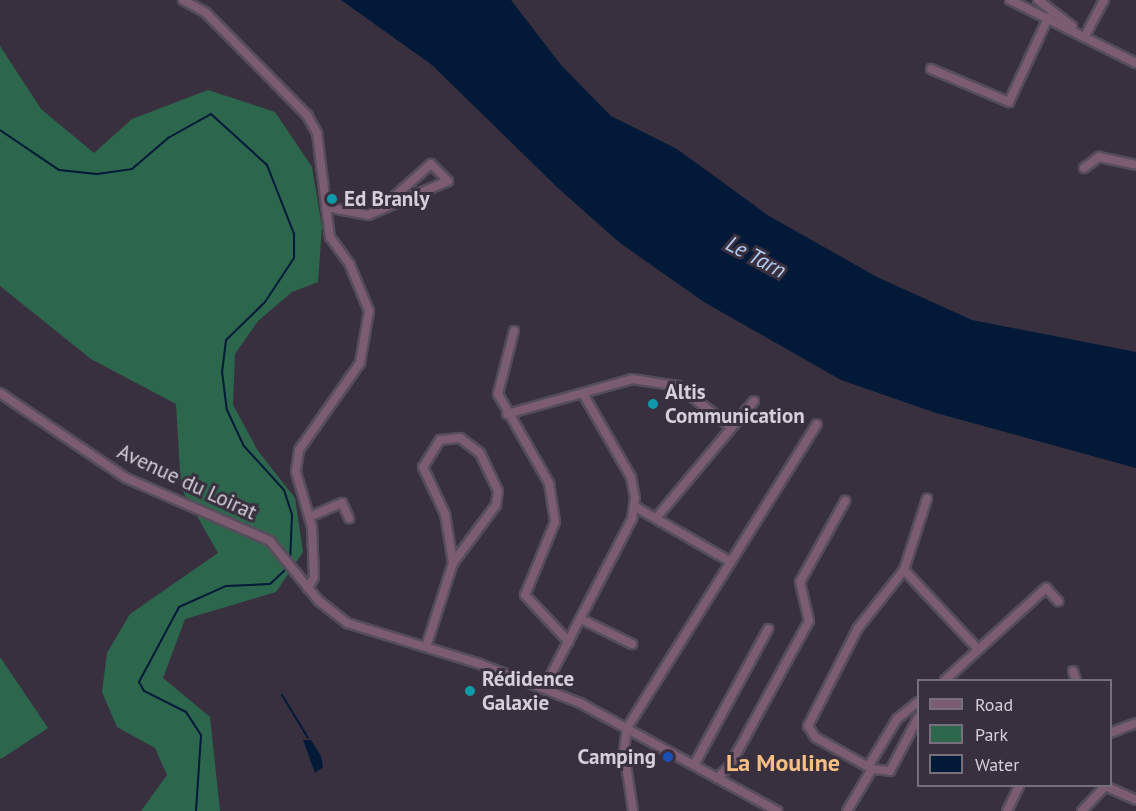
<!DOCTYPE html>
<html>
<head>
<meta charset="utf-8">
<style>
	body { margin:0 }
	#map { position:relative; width:1136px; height:811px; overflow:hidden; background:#39303f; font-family:"PT Sans",sans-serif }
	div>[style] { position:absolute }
	.green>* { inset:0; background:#2c674d }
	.water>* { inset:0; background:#021938 }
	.stream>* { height:2px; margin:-1px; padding:0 1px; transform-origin:1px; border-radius:1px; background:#021938 }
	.roads { filter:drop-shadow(2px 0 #554d5b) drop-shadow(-2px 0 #554d5b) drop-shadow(0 2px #554d5b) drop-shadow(0 -2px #554d5b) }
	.street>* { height:8px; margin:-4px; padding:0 4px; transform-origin:4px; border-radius:4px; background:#7b5c71 }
	.dots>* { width:16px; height:16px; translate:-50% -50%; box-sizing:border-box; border:3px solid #39303f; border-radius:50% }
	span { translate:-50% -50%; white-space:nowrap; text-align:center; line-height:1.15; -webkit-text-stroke:6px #39303f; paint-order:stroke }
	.poi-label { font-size:21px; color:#d4cfd8; font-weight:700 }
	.left { translate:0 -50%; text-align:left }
	.right { translate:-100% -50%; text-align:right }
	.street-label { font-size:21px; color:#d4cfd8 }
	.water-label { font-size:22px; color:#b2ccef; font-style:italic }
	.quarter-label { font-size:24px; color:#f7bf83; font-weight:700 }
	.legend { position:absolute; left:917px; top:679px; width:195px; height:108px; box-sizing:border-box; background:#39303f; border:2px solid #77707c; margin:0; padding:8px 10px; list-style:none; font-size:18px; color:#d4cfd8 }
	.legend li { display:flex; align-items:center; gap:12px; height:30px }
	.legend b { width:30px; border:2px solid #77707c }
</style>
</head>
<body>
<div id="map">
	<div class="green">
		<div style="clip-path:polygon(0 46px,41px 109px,94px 153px,132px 119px,208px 90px,275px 112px,312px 167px,322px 227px,318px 282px,292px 292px,258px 321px,235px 354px,233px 405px,258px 451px,295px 498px,303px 552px,276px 592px,185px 619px,163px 678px,210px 717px,220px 811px,141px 811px,167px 775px,155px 748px,117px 727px,102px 692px,107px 653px,130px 614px,218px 553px,181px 488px,176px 404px,91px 359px,0 286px)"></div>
		<div style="clip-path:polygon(0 657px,48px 728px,1px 759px,0 757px)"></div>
	</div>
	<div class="water">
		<div style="clip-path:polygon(341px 0,511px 0,561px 65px,611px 116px,677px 149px,769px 216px,877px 277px,972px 320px,1136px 352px,1136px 468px,936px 413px,841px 380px,704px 302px,620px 243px,559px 189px,432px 65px)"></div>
		<div style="clip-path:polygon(303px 740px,311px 740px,321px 756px,323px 767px,315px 773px)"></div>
	</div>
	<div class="stream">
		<div style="left:0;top:130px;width:71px;rotate:34.1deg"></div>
		<div style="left:59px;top:170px;width:38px;rotate:6deg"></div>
		<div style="left:97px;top:174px;width:35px;rotate:-8deg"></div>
		<div style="left:132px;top:169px;width:48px;rotate:-40.7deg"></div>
		<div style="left:168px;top:138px;width:49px;rotate:-29.2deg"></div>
		<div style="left:211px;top:114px;width:76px;rotate:42.3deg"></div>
		<div style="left:267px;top:165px;width:74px;rotate:68.6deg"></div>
		<div style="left:294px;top:234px;width:24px;rotate:90deg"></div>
		<div style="left:294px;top:258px;width:53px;rotate:123.4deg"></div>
		<div style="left:265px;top:302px;width:54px;rotate:135.7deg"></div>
		<div style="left:226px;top:340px;width:31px;rotate:97deg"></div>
		<div style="left:222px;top:371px;width:39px;rotate:83deg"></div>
		<div style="left:227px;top:410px;width:38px;rotate:65deg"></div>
		<div style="left:243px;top:445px;width:61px;rotate:47.7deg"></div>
		<div style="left:284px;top:490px;width:26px;rotate:72deg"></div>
		<div style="left:292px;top:515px;width:47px;rotate:92.4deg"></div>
		<div style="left:282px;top:695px;width:50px;rotate:58.8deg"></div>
		<div style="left:196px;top:811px;width:76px;rotate:-86.2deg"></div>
		<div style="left:201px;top:735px;width:27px;rotate:-123deg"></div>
		<div style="left:186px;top:712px;width:47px;rotate:-153.4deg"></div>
		<div style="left:144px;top:691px;width:10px;rotate:-119deg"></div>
		<div style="left:139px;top:682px;width:85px;rotate:-61.9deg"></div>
		<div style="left:179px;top:607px;width:51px;rotate:-24.1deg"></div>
		<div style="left:226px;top:586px;width:44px;rotate:-2.6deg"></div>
		<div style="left:270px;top:584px;width:25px;rotate:-43deg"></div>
	</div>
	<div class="roads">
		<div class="street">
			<div style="left:183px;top:0;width:26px;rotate:29deg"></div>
			<div style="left:206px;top:13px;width:144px;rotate:45.3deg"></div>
			<div style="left:307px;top:115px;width:21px;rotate:61deg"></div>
			<div style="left:317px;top:133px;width:105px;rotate:82.9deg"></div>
			<div style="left:330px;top:237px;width:34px;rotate:54deg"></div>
			<div style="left:350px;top:265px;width:50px;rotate:67.6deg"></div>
			<div style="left:369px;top:311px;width:53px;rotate:99.8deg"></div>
			<div style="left:360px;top:363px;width:106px;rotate:125deg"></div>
			<div style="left:299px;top:450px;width:22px;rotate:98deg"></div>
			<div style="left:296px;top:472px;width:57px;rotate:73.8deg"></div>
			<div style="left:312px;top:527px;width:50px;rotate:87.7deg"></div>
			<div style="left:314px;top:577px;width:13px;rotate:117deg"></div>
			<div style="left:1010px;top:0;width:141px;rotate:26.6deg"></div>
			<div style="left:1038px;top:0;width:43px;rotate:37.4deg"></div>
			<div style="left:1085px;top:36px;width:41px;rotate:-62.2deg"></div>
			<div style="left:931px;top:69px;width:85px;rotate:22.9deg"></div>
			<div style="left:1009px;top:102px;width:93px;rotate:-65.1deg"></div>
			<div style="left:1084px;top:168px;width:19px;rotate:-36deg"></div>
			<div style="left:1099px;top:157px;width:38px;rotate:12deg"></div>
			<div style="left:326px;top:207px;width:43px;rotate:10.8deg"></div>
			<div style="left:368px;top:215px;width:87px;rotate:-23deg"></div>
			<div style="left:448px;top:181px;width:24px;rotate:-135deg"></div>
			<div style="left:431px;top:164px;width:69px;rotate:138.5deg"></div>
			<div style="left:514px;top:331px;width:65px;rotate:104.3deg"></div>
			<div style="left:498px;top:394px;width:103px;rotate:60.2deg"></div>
			<div style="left:549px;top:483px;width:39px;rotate:81deg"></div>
			<div style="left:555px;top:522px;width:79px;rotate:112.3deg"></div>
			<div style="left:525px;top:595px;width:64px;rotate:46.9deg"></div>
			<div style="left:0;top:393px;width:152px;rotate:34deg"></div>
			<div style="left:126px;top:478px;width:157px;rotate:23.6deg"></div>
			<div style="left:270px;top:541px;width:77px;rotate:50.8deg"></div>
			<div style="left:319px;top:601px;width:36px;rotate:38deg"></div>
			<div style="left:347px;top:623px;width:139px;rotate:17.1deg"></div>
			<div style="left:480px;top:664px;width:107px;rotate:21.3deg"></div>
			<div style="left:580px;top:703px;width:225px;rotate:28.7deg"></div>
			<div style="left:507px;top:414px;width:130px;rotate:-15.6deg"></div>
			<div style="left:632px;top:379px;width:47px;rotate:8.7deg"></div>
			<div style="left:678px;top:386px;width:67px;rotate:37.7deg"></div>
			<div style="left:634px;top:506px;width:112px;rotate:30deg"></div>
			<div style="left:309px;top:517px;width:36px;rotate:-23deg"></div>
			<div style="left:342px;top:503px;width:17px;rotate:65deg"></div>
			<div style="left:657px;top:517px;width:151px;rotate:-50.1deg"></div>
			<div style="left:904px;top:570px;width:107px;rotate:46.9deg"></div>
			<div style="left:581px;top:619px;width:57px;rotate:26.1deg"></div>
			<div style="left:426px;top:647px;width:88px;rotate:-72.2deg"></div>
			<div style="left:453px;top:563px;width:72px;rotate:-53.4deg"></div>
			<div style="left:496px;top:505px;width:14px;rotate:-82deg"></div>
			<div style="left:498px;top:491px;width:42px;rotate:-115.3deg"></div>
			<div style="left:480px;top:453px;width:25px;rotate:-143deg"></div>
			<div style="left:460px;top:438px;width:20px;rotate:174deg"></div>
			<div style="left:440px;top:440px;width:32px;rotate:122deg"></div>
			<div style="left:423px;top:467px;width:52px;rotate:64.9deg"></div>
			<div style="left:445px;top:514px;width:50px;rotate:80.7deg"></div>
			<div style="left:1073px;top:671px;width:9px;rotate:72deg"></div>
			<div style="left:945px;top:680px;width:137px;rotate:-42.3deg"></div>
			<div style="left:1046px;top:588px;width:18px;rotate:47deg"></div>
			<div style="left:544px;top:688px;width:191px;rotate:-62.5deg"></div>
			<div style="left:632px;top:519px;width:21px;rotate:-82deg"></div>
			<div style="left:635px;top:498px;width:21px;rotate:-101deg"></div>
			<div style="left:631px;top:477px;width:96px;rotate:-120deg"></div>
			<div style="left:1110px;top:733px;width:28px;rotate:-21deg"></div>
			<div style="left:694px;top:765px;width:155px;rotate:-61.4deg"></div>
			<div style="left:868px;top:767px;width:56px;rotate:-58.9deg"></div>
			<div style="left:897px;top:719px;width:27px;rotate:-39deg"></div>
			<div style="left:872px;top:769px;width:65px;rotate:-150.7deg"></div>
			<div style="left:815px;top:737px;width:13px;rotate:-122deg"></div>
			<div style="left:808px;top:726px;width:110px;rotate:-63deg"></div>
			<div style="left:858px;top:628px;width:74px;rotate:-51.6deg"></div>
			<div style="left:904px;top:570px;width:75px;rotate:-72.1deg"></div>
			<div style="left:717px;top:778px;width:16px;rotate:-43deg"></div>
			<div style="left:729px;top:767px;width:166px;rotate:-61.3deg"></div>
			<div style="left:809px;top:621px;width:40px;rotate:-103deg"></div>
			<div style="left:800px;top:582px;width:93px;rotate:-60.9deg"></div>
			<div style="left:1105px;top:786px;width:34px;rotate:24deg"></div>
			<div style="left:633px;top:811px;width:61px;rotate:-98.5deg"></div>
			<div style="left:624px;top:751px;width:23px;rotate:-83deg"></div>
			<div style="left:627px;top:728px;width:358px;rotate:-58deg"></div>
			<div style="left:847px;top:811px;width:49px;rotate:-59.2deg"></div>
			<div style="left:872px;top:769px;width:18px;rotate:6deg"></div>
			<div style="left:890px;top:771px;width:60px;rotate:-62.2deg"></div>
			<div style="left:1007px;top:811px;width:28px;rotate:-64deg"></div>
			<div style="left:1082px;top:811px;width:34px;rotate:-47deg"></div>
		</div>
	</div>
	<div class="dots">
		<div style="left:332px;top:199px;background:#0f9aa8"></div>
		<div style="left:653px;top:404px;background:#0f9aa8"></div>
		<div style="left:470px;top:691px;background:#0f9aa8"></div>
		<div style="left:668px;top:757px;background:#1a4fb4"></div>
	</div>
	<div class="poi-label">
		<span class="left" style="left:344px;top:199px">Ed Branly</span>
		<span class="left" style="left:665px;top:404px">Altis<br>Communication</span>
		<span class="left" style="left:482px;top:691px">Rédidence<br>Galaxie</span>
		<span class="right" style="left:656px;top:757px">Camping</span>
	</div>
	<div class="street-label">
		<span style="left:187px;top:482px;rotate:25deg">Avenue du Loirat</span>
	</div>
	<div class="water-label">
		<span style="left:756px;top:257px;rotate:28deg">Le Tarn</span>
	</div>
	<div class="quarter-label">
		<span style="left:783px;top:763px">La Mouline</span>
	</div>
	<ul class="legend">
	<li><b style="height:8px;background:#7b5c71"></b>Road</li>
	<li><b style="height:16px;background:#2c674d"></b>Park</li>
	<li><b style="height:16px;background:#021938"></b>Water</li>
	</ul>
</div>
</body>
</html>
